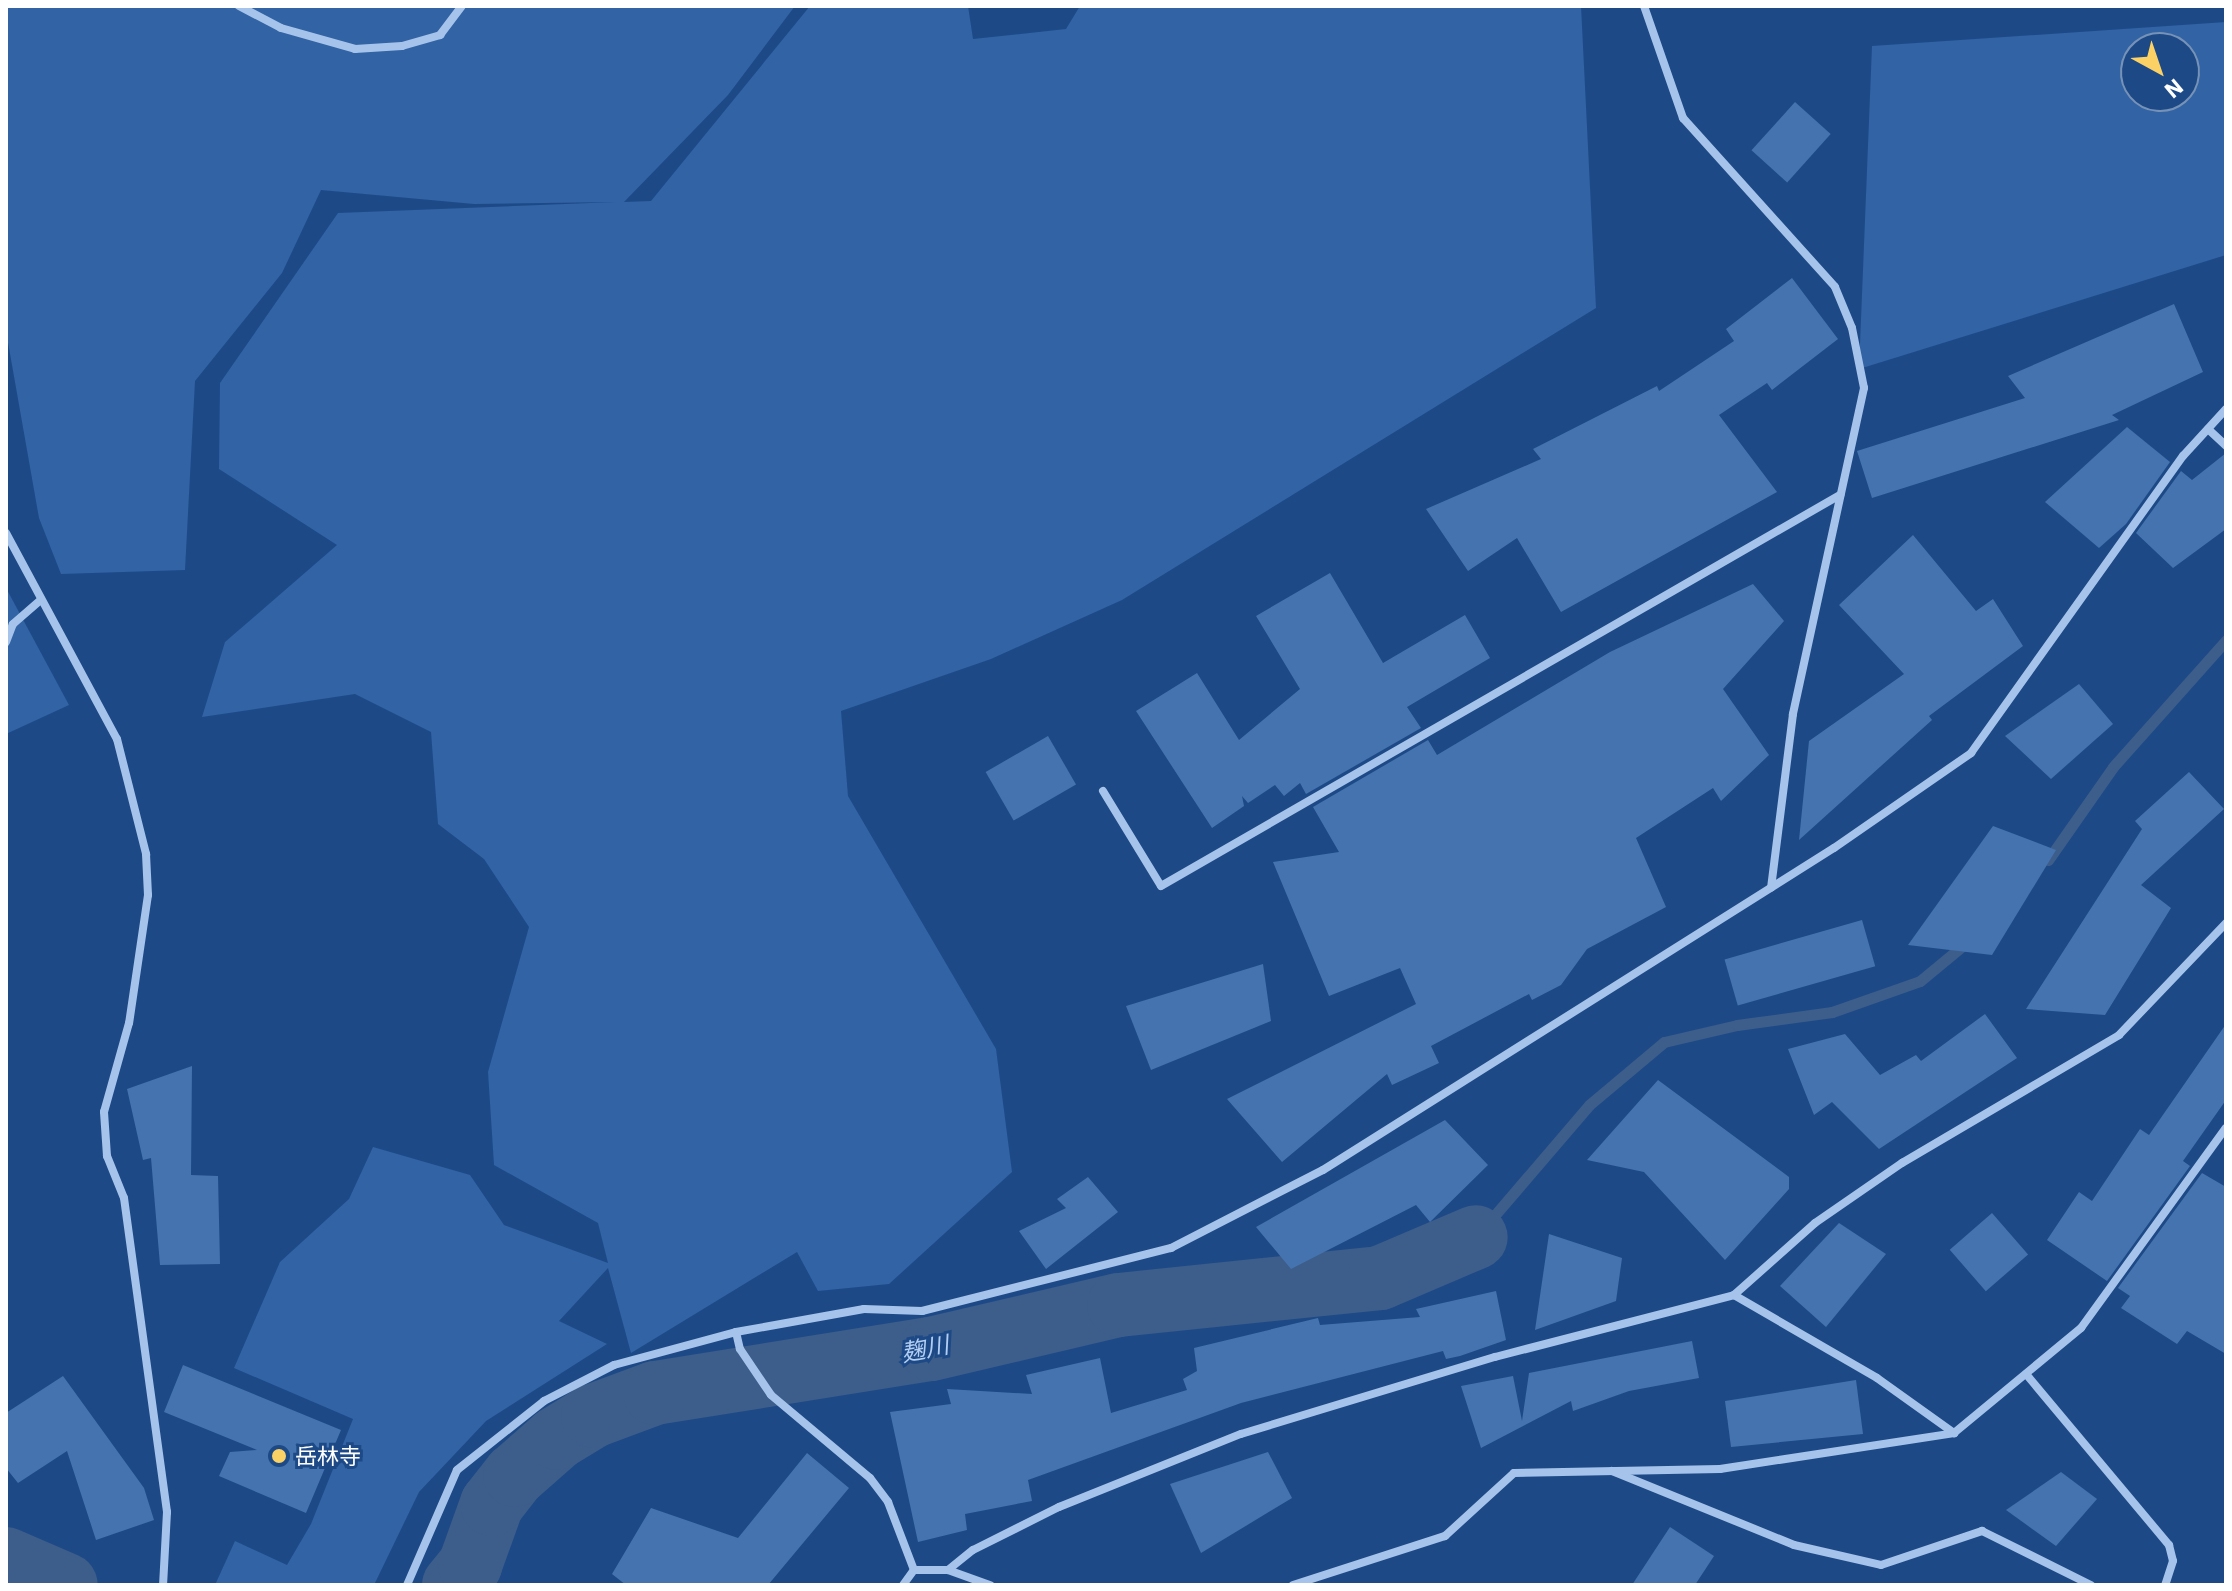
<!DOCTYPE html>
<html>
<head>
<meta charset="utf-8">
<style>
	body { margin:0 }
	#map { position:relative; width:2232px; height:1591px; overflow:hidden; background:#1d4a87; font-family:"IBM Plex Sans","Noto Sans JP",sans-serif }
	div>[style] { position:absolute }
	.green>* { inset:0; background:#3163a5 }
	.stream>* { height:11px; margin:-5.5px; padding:0 5.5px; transform-origin:5.5px; border-radius:5.5px; background:#3d5e8a }
	.river>* { height:64px; margin:-32px; padding:0 32px; transform-origin:32px; border-radius:32px; background:#3d5e8a }
	.building>* { inset:0; background:#4573b0; transform-origin:0 0 }
	.street>* { height:8px; margin:-4px; padding:0 4px; transform-origin:4px; border-radius:4px; background:#a6c4eb }
	.dots>* { width:22px; height:22px; translate:-50% -50%; box-sizing:border-box; border:4px solid #1d4a87; border-radius:50% }
	span { translate:-50% -50%; white-space:nowrap; text-align:center; line-height:1.15; -webkit-text-stroke:6px #1d4a87; paint-order:stroke }
	.poi-label { font-size:22px; color:#fff }
	.left { translate:0 -50%; text-align:left }
	.water-label { font-size:24px; color:#b2cef2; font-style:italic }
	.frame { position:absolute; inset:0; border:8px solid #fff; pointer-events:none }
	.north { position:absolute; left:2120px; top:32px; width:80px; height:80px; box-sizing:border-box; background:#1d4a87; border:2px solid #7792b7; border-radius:50%; rotate:140deg; font-size:22px; font-weight:700; line-height:32px; text-align:center; color:#fff }
	.north::after { content:''; display:block; margin:auto; width:28px; height:36px; background:#fbd165; clip-path:polygon(50% 0,100% 100%,50% 72%,0 100%) }
</style>
</head>
<body>
<div id="map">
	<div class="green">
		<div style="clip-path:polygon(6px 6px,795px 6px,728px 95px,624px 202px,651px 201px,810px 6px,968px 6px,973px 39px,1066px 29px,1080px 6px,1581px 6px,1596px 308px,1122px 600px,991px 659px,841px 711px,848px 796px,996px 1049px,1012px 1172px,889px 1284px,818px 1291px,797px 1252px,631px 1353px,608px 1268px,559px 1321px,607px 1344px,486px 1421px,419px 1492px,374px 1585px,215px 1585px,235px 1541px,287px 1565px,311px 1524px,353px 1419px,234px 1368px,280px 1262px,349px 1199px,373px 1147px,470px 1175px,504px 1225px,608px 1263px,598px 1223px,494px 1165px,488px 1072px,529px 927px,484px 859px,438px 824px,431px 732px,355px 694px,202px 717px,225px 642px,337px 545px,219px 469px,220px 383px,338px 213px,616px 202px,474px 204px,321px 190px,282px 273px,195px 381px,185px 570px,61px 574px,39px 518px,6px 331px)"></div>
		<div style="clip-path:polygon(evenodd,2226px 22px,2226px 255px,1859px 369px,1872px 46px,2226px 22px,2136px 48px,2184px 48px,2184px 96px,2136px 96px,2136px 48px)"></div>
		<div style="clip-path:polygon(6px 588px,69px 705px,6px 734px)"></div>
	</div>
	<div class="stream">
		<div style="left:2048px;top:860px;width:113px;rotate:-55deg"></div>
		<div style="left:2113px;top:767px;width:170px;rotate:-48.3deg"></div>
		<div style="left:1476px;top:1237px;width:174px;rotate:-49.4deg"></div>
		<div style="left:1589px;top:1105px;width:98px;rotate:-40deg"></div>
		<div style="left:1664px;top:1042px;width:75px;rotate:-13.1deg"></div>
		<div style="left:1737px;top:1025px;width:96px;rotate:-7.8deg"></div>
		<div style="left:1832px;top:1012px;width:93px;rotate:-19.4deg"></div>
		<div style="left:1920px;top:981px;width:60px;rotate:-39.6deg"></div>
	</div>
	<div class="river">
		<div style="left:6px;top:1559px;width:65px;rotate:23.4deg"></div>
		<div style="left:454px;top:1585px;width:26px;rotate:-51deg"></div>
		<div style="left:470px;top:1565px;width:65px;rotate:-70.2deg"></div>
		<div style="left:492px;top:1504px;width:37px;rotate:-52deg"></div>
		<div style="left:515px;top:1475px;width:56px;rotate:-41.4deg"></div>
		<div style="left:557px;top:1438px;width:42px;rotate:-31.4deg"></div>
		<div style="left:593px;top:1416px;width:66px;rotate:-20.4deg"></div>
		<div style="left:655px;top:1393px;width:279px;rotate:-9.1deg"></div>
		<div style="left:931px;top:1349px;width:193px;rotate:-13.2deg"></div>
		<div style="left:1119px;top:1305px;width:262px;rotate:-5.9deg"></div>
		<div style="left:1380px;top:1278px;width:104px;rotate:-23.1deg"></div>
	</div>
	<div class="building">
		<div style="left:1795px;top:102px;width:48px;height:65px;rotate:42deg"></div>
		<div style="clip-path:polygon(1792px 278px,1838px 339px,1772px 390px,1767px 383px,1719px 415px,1777px 492px,1561px 612px,1517px 538px,1468px 571px,1426px 509px,1541px 459px,1533px 449px,1657px 386px,1659px 391px,1734px 341px,1726px 329px)"></div>
		<div style="clip-path:polygon(2174px 304px,2203px 372px,2112px 415px,2119px 420px,1872px 498px,1857px 451px,2025px 398px,2008px 376px)"></div>
		<div style="clip-path:polygon(2127px 427px,2170px 462px,2126px 524px,2099px 548px,2045px 502px)"></div>
		<div style="clip-path:polygon(2226px 453px,2226px 529px,2173px 568px,2136px 533px,2181px 471px,2192px 480px)"></div>
		<div style="clip-path:polygon(1913px 535px,1976px 611px,1993px 599px,2023px 646px,1929px 716px,1932px 720px,1799px 840px,1809px 741px,1904px 674px,1839px 605px)"></div>
		<div style="clip-path:polygon(1330px 573px,1383px 663px,1465px 615px,1490px 658px,1407px 707px,1421px 728px,1306px 794px,1300px 783px,1284px 796px,1275px 785px,1248px 803px,1242px 796px,1244px 806px,1212px 828px,1136px 711px,1197px 673px,1239px 740px,1300px 689px,1256px 616px)"></div>
		<div style="clip-path:polygon(1753px 584px,1784px 621px,1723px 689px,1769px 755px,1721px 801px,1713px 788px,1636px 838px,1666px 907px,1587px 949px,1561px 985px,1532px 1000px,1529px 994px,1431px 1046px,1439px 1063px,1392px 1085px,1387px 1074px,1282px 1162px,1227px 1099px,1416px 1004px,1400px 968px,1329px 996px,1273px 862px,1339px 852px,1313px 807px,1428px 740px,1437px 755px,1610px 652px)"></div>
		<div style="clip-path:polygon(2079px 684px,2113px 724px,2051px 779px,2005px 736px)"></div>
		<div style="left:1048px;top:736px;width:56px;height:72px;rotate:60deg"></div>
		<div style="clip-path:polygon(2189px 772px,2224px 809px,2141px 885px,2171px 908px,2105px 1015px,2026px 1009px,2142px 829px,2135px 821px)"></div>
		<div style="clip-path:polygon(1993px 826px,2056px 850px,1992px 955px,1908px 945px)"></div>
		<div style="left:1862px;top:920px;width:48px;height:143px;rotate:74deg"></div>
		<div style="clip-path:polygon(1263px 964px,1271px 1021px,1151px 1070px,1126px 1006px)"></div>
		<div style="clip-path:polygon(1985px 1014px,2017px 1058px,1879px 1149px,1832px 1102px,1814px 1115px,1788px 1049px,1845px 1034px,1880px 1075px,1916px 1055px,1921px 1061px)"></div>
		<div style="clip-path:polygon(2226px 1024px,2226px 1100px,2183px 1161px,2190px 1166px,2107px 1281px,2047px 1240px,2079px 1192px,2092px 1201px,2140px 1129px,2149px 1135px)"></div>
		<div style="clip-path:polygon(192px 1066px,191px 1175px,218px 1176px,220px 1264px,160px 1265px,151px 1158px,143px 1160px,127px 1089px)"></div>
		<div style="clip-path:polygon(1658px 1080px,1789px 1177px,1789px 1189px,1725px 1260px,1644px 1172px,1587px 1160px)"></div>
		<div style="clip-path:polygon(1445px 1120px,1488px 1165px,1430px 1222px,1416px 1205px,1291px 1269px,1256px 1227px)"></div>
		<div style="clip-path:polygon(2202px 1173px,2226px 1187px,2226px 1354px,2187px 1331px,2177px 1344px,2121px 1308px,2130px 1296px,2118px 1288px)"></div>
		<div style="clip-path:polygon(1088px 1177px,1118px 1212px,1046px 1269px,1019px 1231px,1066px 1208px,1057px 1199px)"></div>
		<div style="left:1992px;top:1213px;width:55px;height:56px;rotate:49deg"></div>
		<div style="clip-path:polygon(1839px 1223px,1886px 1254px,1826px 1327px,1780px 1286px)"></div>
		<div style="clip-path:polygon(1549px 1234px,1622px 1258px,1616px 1301px,1535px 1330px)"></div>
		<div style="clip-path:polygon(1496px 1291px,1506px 1340px,1460px 1356px,1446px 1359px,1443px 1351px,1241px 1403px,1028px 1480px,1032px 1501px,965px 1514px,967px 1530px,918px 1542px,890px 1412px,951px 1404px,947px 1389px,1032px 1394px,1026px 1375px,1100px 1358px,1111px 1413px,1187px 1390px,1183px 1379px,1197px 1371px,1194px 1348px,1318px 1318px,1320px 1325px,1420px 1317px,1416px 1309px)"></div>
		<div style="clip-path:polygon(1692px 1341px,1699px 1378px,1629px 1391px,1573px 1411px,1571px 1401px,1481px 1448px,1461px 1386px,1513px 1376px,1522px 1421px,1529px 1373px)"></div>
		<div style="clip-path:polygon(183px 1365px,341px 1430px,306px 1513px,219px 1476px,230px 1452px,257px 1450px,164px 1412px)"></div>
		<div style="clip-path:polygon(63px 1376px,144px 1488px,154px 1520px,96px 1540px,67px 1451px,18px 1483px,6px 1468px,6px 1413px)"></div>
		<div style="clip-path:polygon(1856px 1380px,1863px 1434px,1731px 1447px,1725px 1401px)"></div>
		<div style="clip-path:polygon(1268px 1452px,1292px 1498px,1201px 1553px,1170px 1484px)"></div>
		<div style="clip-path:polygon(807px 1453px,849px 1488px,768px 1585px,626px 1585px,612px 1574px,651px 1508px,738px 1538px)"></div>
		<div style="clip-path:polygon(2061px 1472px,2097px 1499px,2056px 1546px,2006px 1510px)"></div>
		<div style="clip-path:polygon(1670px 1527px,1714px 1556px,1695px 1585px,1632px 1585px)"></div>
	</div>
	<div class="street">
		<div style="left:239px;top:6px;width:47px;rotate:27.6deg"></div>
		<div style="left:281px;top:28px;width:77px;rotate:15.8deg"></div>
		<div style="left:355px;top:49px;width:47px;rotate:-3.7deg"></div>
		<div style="left:402px;top:46px;width:40px;rotate:-16deg"></div>
		<div style="left:440px;top:35px;width:36px;rotate:-53deg"></div>
		<div style="left:1644px;top:6px;width:119px;rotate:70.8deg"></div>
		<div style="left:1683px;top:118px;width:227px;rotate:48deg"></div>
		<div style="left:1835px;top:287px;width:44px;rotate:67.5deg"></div>
		<div style="left:1852px;top:328px;width:61px;rotate:78.7deg"></div>
		<div style="left:1864px;top:388px;width:334px;rotate:102.3deg"></div>
		<div style="left:1793px;top:714px;width:175px;rotate:97.2deg"></div>
		<div style="left:2208px;top:429px;width:25px;rotate:43deg"></div>
		<div style="left:6px;top:533px;width:234px;rotate:61.7deg"></div>
		<div style="left:117px;top:739px;width:119px;rotate:75.8deg"></div>
		<div style="left:146px;top:854px;width:41px;rotate:87.2deg"></div>
		<div style="left:148px;top:895px;width:129px;rotate:98.4deg"></div>
		<div style="left:129px;top:1023px;width:92px;rotate:105.7deg"></div>
		<div style="left:104px;top:1112px;width:44px;rotate:86.1deg"></div>
		<div style="left:107px;top:1156px;width:45px;rotate:68deg"></div>
		<div style="left:124px;top:1198px;width:317px;rotate:82.2deg"></div>
		<div style="left:167px;top:1512px;width:73px;rotate:93.1deg"></div>
		<div style="left:6px;top:642px;width:19px;rotate:-69deg"></div>
		<div style="left:13px;top:624px;width:37px;rotate:-41deg"></div>
		<div style="left:1103px;top:791px;width:111px;rotate:58.6deg"></div>
		<div style="left:1161px;top:886px;width:784px;rotate:-29.94deg"></div>
		<div style="left:1734px;top:1295px;width:165px;rotate:30.1deg"></div>
		<div style="left:1877px;top:1378px;width:95px;rotate:35.5deg"></div>
		<div style="left:736px;top:1332px;width:17px;rotate:77deg"></div>
		<div style="left:740px;top:1349px;width:55px;rotate:56deg"></div>
		<div style="left:771px;top:1395px;width:129px;rotate:40deg"></div>
		<div style="left:870px;top:1478px;width:30px;rotate:53deg"></div>
		<div style="left:888px;top:1502px;width:73px;rotate:69.1deg"></div>
		<div style="left:2026px;top:1374px;width:223px;rotate:50.1deg"></div>
		<div style="left:2169px;top:1545px;width:16px;rotate:76deg"></div>
		<div style="left:2173px;top:1561px;width:25px;rotate:108deg"></div>
		<div style="left:1612px;top:1471px;width:196px;rotate:22.1deg"></div>
		<div style="left:1794px;top:1545px;width:89px;rotate:12.9deg"></div>
		<div style="left:1881px;top:1565px;width:107px;rotate:-18.6deg"></div>
		<div style="left:1982px;top:1531px;width:122px;rotate:26.4deg"></div>
		<div style="left:914px;top:1570px;width:34px"></div>
		<div style="left:948px;top:1570px;width:45px;rotate:19.7deg"></div>
		<div style="left:948px;top:1570px;width:32px;rotate:-39deg"></div>
		<div style="left:973px;top:1550px;width:96px;rotate:-26.6deg"></div>
		<div style="left:1059px;top:1507px;width:196px;rotate:-21.9deg"></div>
		<div style="left:1241px;top:1434px;width:265px;rotate:-16.9deg"></div>
		<div style="left:1495px;top:1357px;width:247px;rotate:-14.5deg"></div>
		<div style="left:1734px;top:1295px;width:108px;rotate:-41.6deg"></div>
		<div style="left:1815px;top:1223px;width:106px;rotate:-34.6deg"></div>
		<div style="left:1902px;top:1163px;width:252px;rotate:-30.5deg"></div>
		<div style="left:2119px;top:1035px;width:155px;rotate:-46.3deg"></div>
		<div style="left:407px;top:1585px;width:125px;rotate:-66.5deg"></div>
		<div style="left:457px;top:1470px;width:111px;rotate:-38.4deg"></div>
		<div style="left:544px;top:1401px;width:79px;rotate:-27.2deg"></div>
		<div style="left:614px;top:1365px;width:126px;rotate:-15.1deg"></div>
		<div style="left:736px;top:1332px;width:130px;rotate:-10.2deg"></div>
		<div style="left:864px;top:1309px;width:58px;rotate:2deg"></div>
		<div style="left:922px;top:1311px;width:257px;rotate:-14.2deg"></div>
		<div style="left:1171px;top:1248px;width:171px;rotate:-27.2deg"></div>
		<div style="left:1323px;top:1170px;width:604px;rotate:-32.22deg"></div>
		<div style="left:1834px;top:848px;width:167px;rotate:-34.7deg"></div>
		<div style="left:1971px;top:753px;width:365px;rotate:-54.5deg"></div>
		<div style="left:2183px;top:456px;width:64px;rotate:-47.5deg"></div>
		<div style="left:903px;top:1585px;width:19px;rotate:-54deg"></div>
		<div style="left:1293px;top:1585px;width:160px;rotate:-17.9deg"></div>
		<div style="left:1445px;top:1536px;width:93px;rotate:-42.4deg"></div>
		<div style="left:1514px;top:1473px;width:206px;rotate:-1.1deg"></div>
		<div style="left:1720px;top:1469px;width:237px;rotate:-8.7deg"></div>
		<div style="left:1954px;top:1433px;width:165px;rotate:-39.6deg"></div>
		<div style="left:2081px;top:1328px;width:247px;rotate:-54.1deg"></div>
	</div>
	<div class="dots">
		<div style="left:279px;top:1456px;background:#fbd165"></div>
	</div>
	<div class="poi-label">
		<span class="left" style="left:295px;top:1456px">岳林寺</span>
	</div>
	<div class="water-label">
		<span style="left:925px;top:1349px;rotate:-11deg">麹川</span>
	</div>
	<div class="frame"></div>
	<div class="north">N</div>
</div>
</body>
</html>
